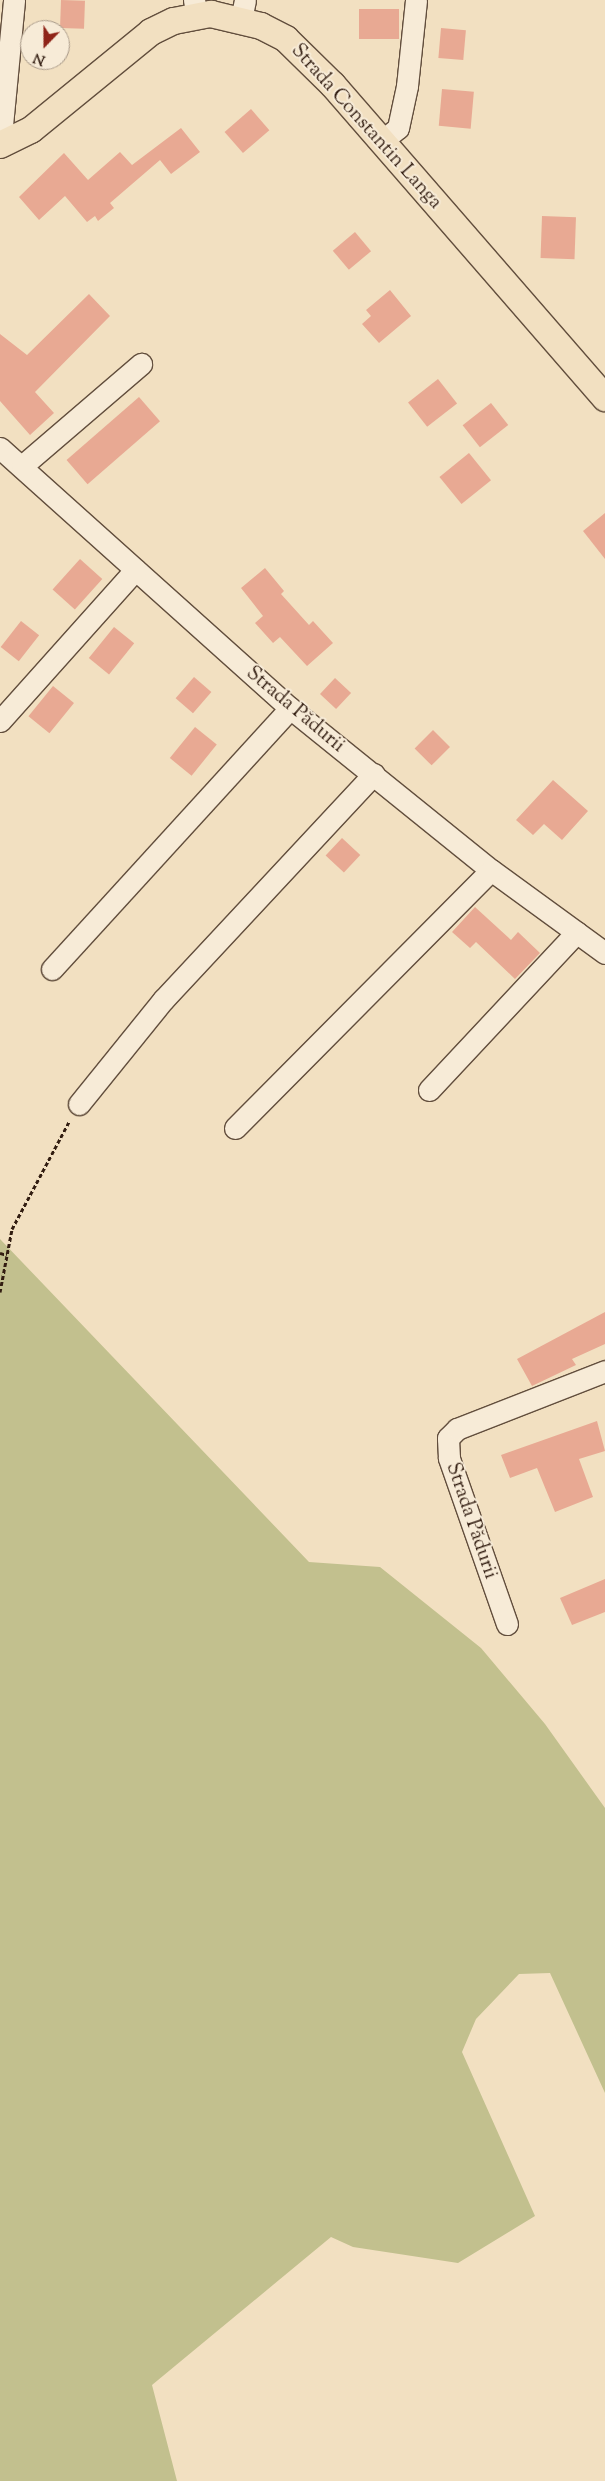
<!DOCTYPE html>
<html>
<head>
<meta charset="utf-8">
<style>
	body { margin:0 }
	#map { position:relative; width:605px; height:2481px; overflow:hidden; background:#f2e0c1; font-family:"Sorts Mill Goudy",serif }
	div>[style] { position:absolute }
	.green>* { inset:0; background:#c2c08e }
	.building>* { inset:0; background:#e8a993; transform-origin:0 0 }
	.path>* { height:3px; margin-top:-1.5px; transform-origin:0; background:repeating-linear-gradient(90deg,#321d11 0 4px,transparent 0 6.5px) }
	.roads { filter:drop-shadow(1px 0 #624e3d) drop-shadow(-1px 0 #624e3d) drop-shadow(0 1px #624e3d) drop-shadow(0 -1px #624e3d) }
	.minor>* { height:21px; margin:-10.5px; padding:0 10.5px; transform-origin:10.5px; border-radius:10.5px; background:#f7ebd7 }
	.major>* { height:26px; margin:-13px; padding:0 13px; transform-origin:13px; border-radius:13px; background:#f2e0c1 }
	span { translate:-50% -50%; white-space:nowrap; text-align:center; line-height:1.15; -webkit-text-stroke:4px #f7ebd7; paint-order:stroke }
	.street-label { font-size:20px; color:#321d11 }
	.north { position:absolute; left:20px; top:20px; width:50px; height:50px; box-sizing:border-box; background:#f7ebd7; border:1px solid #a89988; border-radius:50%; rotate:202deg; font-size:14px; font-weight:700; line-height:20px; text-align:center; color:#321d11 }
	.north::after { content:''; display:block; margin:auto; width:18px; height:22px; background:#8f2418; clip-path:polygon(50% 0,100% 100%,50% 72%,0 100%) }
</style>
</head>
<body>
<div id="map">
	<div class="green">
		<div style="clip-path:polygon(0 1239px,309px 1562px,380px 1567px,481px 1648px,545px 1724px,605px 1808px,605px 2093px,550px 1973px,519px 1974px,476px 2019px,462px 2052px,535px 2216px,458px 2263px,353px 2247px,331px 2237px,152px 2385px,177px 2481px,0 2481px)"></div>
	</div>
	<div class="building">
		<div style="left:61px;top:0;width:24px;height:28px;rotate:2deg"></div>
		<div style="left:359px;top:9px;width:40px;height:30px"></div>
		<div style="left:441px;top:28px;width:25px;height:30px;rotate:5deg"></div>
		<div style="left:442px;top:89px;width:32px;height:37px;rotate:5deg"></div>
		<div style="left:251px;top:109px;width:28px;height:35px;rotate:49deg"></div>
		<div style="clip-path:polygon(181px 128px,200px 152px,171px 174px,160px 160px,110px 203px,114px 208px,98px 221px,95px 216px,87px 222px,65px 196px,39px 220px,19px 197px,64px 153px,88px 180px,120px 152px,132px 165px)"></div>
		<div style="left:542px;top:216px;width:34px;height:42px;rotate:2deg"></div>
		<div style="left:355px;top:232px;width:25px;height:29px;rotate:50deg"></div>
		<div style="clip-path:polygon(390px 290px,411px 316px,379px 343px,362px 324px,371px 316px,366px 310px)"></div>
		<div style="clip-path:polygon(89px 294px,110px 316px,35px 392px,54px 413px,30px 435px,0 401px,0 334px,27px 355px)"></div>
		<div style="left:438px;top:379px;width:31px;height:38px;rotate:52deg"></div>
		<div style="left:139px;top:397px;width:32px;height:96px;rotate:49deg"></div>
		<div style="left:491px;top:403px;width:28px;height:36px;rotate:52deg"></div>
		<div style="left:469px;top:453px;width:35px;height:38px;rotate:51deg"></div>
		<div style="clip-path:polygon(605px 513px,605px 559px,583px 531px)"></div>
		<div style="left:80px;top:559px;width:30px;height:41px;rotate:42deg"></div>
		<div style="clip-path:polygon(265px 568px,284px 591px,281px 594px,309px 625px,313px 621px,333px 643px,307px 666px,280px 637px,273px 643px,255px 623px,263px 616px,241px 588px)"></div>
		<div style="left:21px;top:621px;width:23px;height:33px;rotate:38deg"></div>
		<div style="left:114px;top:627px;width:26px;height:40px;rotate:39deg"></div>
		<div style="left:194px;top:677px;width:23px;height:28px;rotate:41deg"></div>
		<div style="left:335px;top:678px;width:22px;height:22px;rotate:43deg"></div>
		<div style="left:53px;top:686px;width:27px;height:39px;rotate:39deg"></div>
		<div style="left:195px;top:727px;width:28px;height:40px;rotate:39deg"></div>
		<div style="left:433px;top:730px;width:24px;height:26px;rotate:45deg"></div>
		<div style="clip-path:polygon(553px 780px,588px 811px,562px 840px,544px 824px,533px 835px,516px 820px)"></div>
		<div style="left:342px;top:838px;width:25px;height:24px;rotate:43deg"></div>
		<div style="clip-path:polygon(475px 907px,511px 940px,518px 932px,540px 953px,515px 979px,476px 942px,470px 948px,452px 932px)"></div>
		<div style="clip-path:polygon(605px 1312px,605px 1344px,572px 1359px,576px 1365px,532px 1386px,517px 1359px)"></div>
		<div style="clip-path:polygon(597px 1421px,605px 1451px,579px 1459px,593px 1497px,555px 1512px,537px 1468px,510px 1478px,501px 1455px)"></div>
		<div style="clip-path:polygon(605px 1579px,605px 1612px,572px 1625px,560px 1598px)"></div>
	</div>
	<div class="path">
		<div style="left:0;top:1253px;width:7px;rotate:16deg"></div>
		<div style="left:0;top:1292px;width:64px;rotate:-79.2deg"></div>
		<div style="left:12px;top:1229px;width:123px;rotate:-62deg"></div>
	</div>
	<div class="roads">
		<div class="minor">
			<div style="left:194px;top:0;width:15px;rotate:79deg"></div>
			<div style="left:241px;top:19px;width:19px;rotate:-78deg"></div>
			<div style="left:383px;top:140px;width:19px;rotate:-39deg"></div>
			<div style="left:398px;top:128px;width:43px;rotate:-77.9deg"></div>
			<div style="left:407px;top:86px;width:86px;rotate:-84deg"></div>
			<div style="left:0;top:146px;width:147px;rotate:-84.5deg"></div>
			<div style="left:0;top:448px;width:389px;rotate:41.9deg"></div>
			<div style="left:290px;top:708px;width:258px;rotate:38.9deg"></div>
			<div style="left:491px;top:870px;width:141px;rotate:36.1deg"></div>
			<div style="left:22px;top:466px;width:157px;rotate:-40.6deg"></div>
			<div style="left:0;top:721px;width:203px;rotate:-48.2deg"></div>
			<div style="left:52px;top:969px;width:353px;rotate:-47.6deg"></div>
			<div style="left:429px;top:1090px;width:216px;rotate:-46.9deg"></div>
			<div style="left:79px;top:1104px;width:134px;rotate:-51.1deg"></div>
			<div style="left:163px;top:1000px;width:309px;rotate:-47deg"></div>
			<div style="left:235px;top:1128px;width:363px;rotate:-45.2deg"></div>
			<div style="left:507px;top:1624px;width:176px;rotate:-109.3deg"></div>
			<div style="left:449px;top:1458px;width:20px;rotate:-93deg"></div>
			<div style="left:448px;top:1438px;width:13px;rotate:-45deg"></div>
			<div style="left:457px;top:1429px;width:159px;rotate:-21.4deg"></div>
		</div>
		<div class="major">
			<div style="left:0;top:145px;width:34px;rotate:-26deg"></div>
			<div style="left:31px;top:130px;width:155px;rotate:-39.2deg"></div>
			<div style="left:151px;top:32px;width:25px;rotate:-26deg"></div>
			<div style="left:174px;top:21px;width:38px;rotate:-11deg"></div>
			<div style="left:211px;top:14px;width:51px;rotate:13.5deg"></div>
			<div style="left:261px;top:26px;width:28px;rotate:27deg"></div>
			<div style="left:286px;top:39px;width:66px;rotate:44.4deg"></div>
			<div style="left:333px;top:85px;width:415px;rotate:49deg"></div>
		</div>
	</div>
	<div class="street-label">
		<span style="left:366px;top:127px;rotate:48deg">Strada Constantin Langa</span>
		<span style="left:295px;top:710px;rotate:40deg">Strada Pădurii</span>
		<span style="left:471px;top:1521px;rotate:71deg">Strada Pădurii</span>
	</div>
	<div class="north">N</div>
</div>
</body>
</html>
